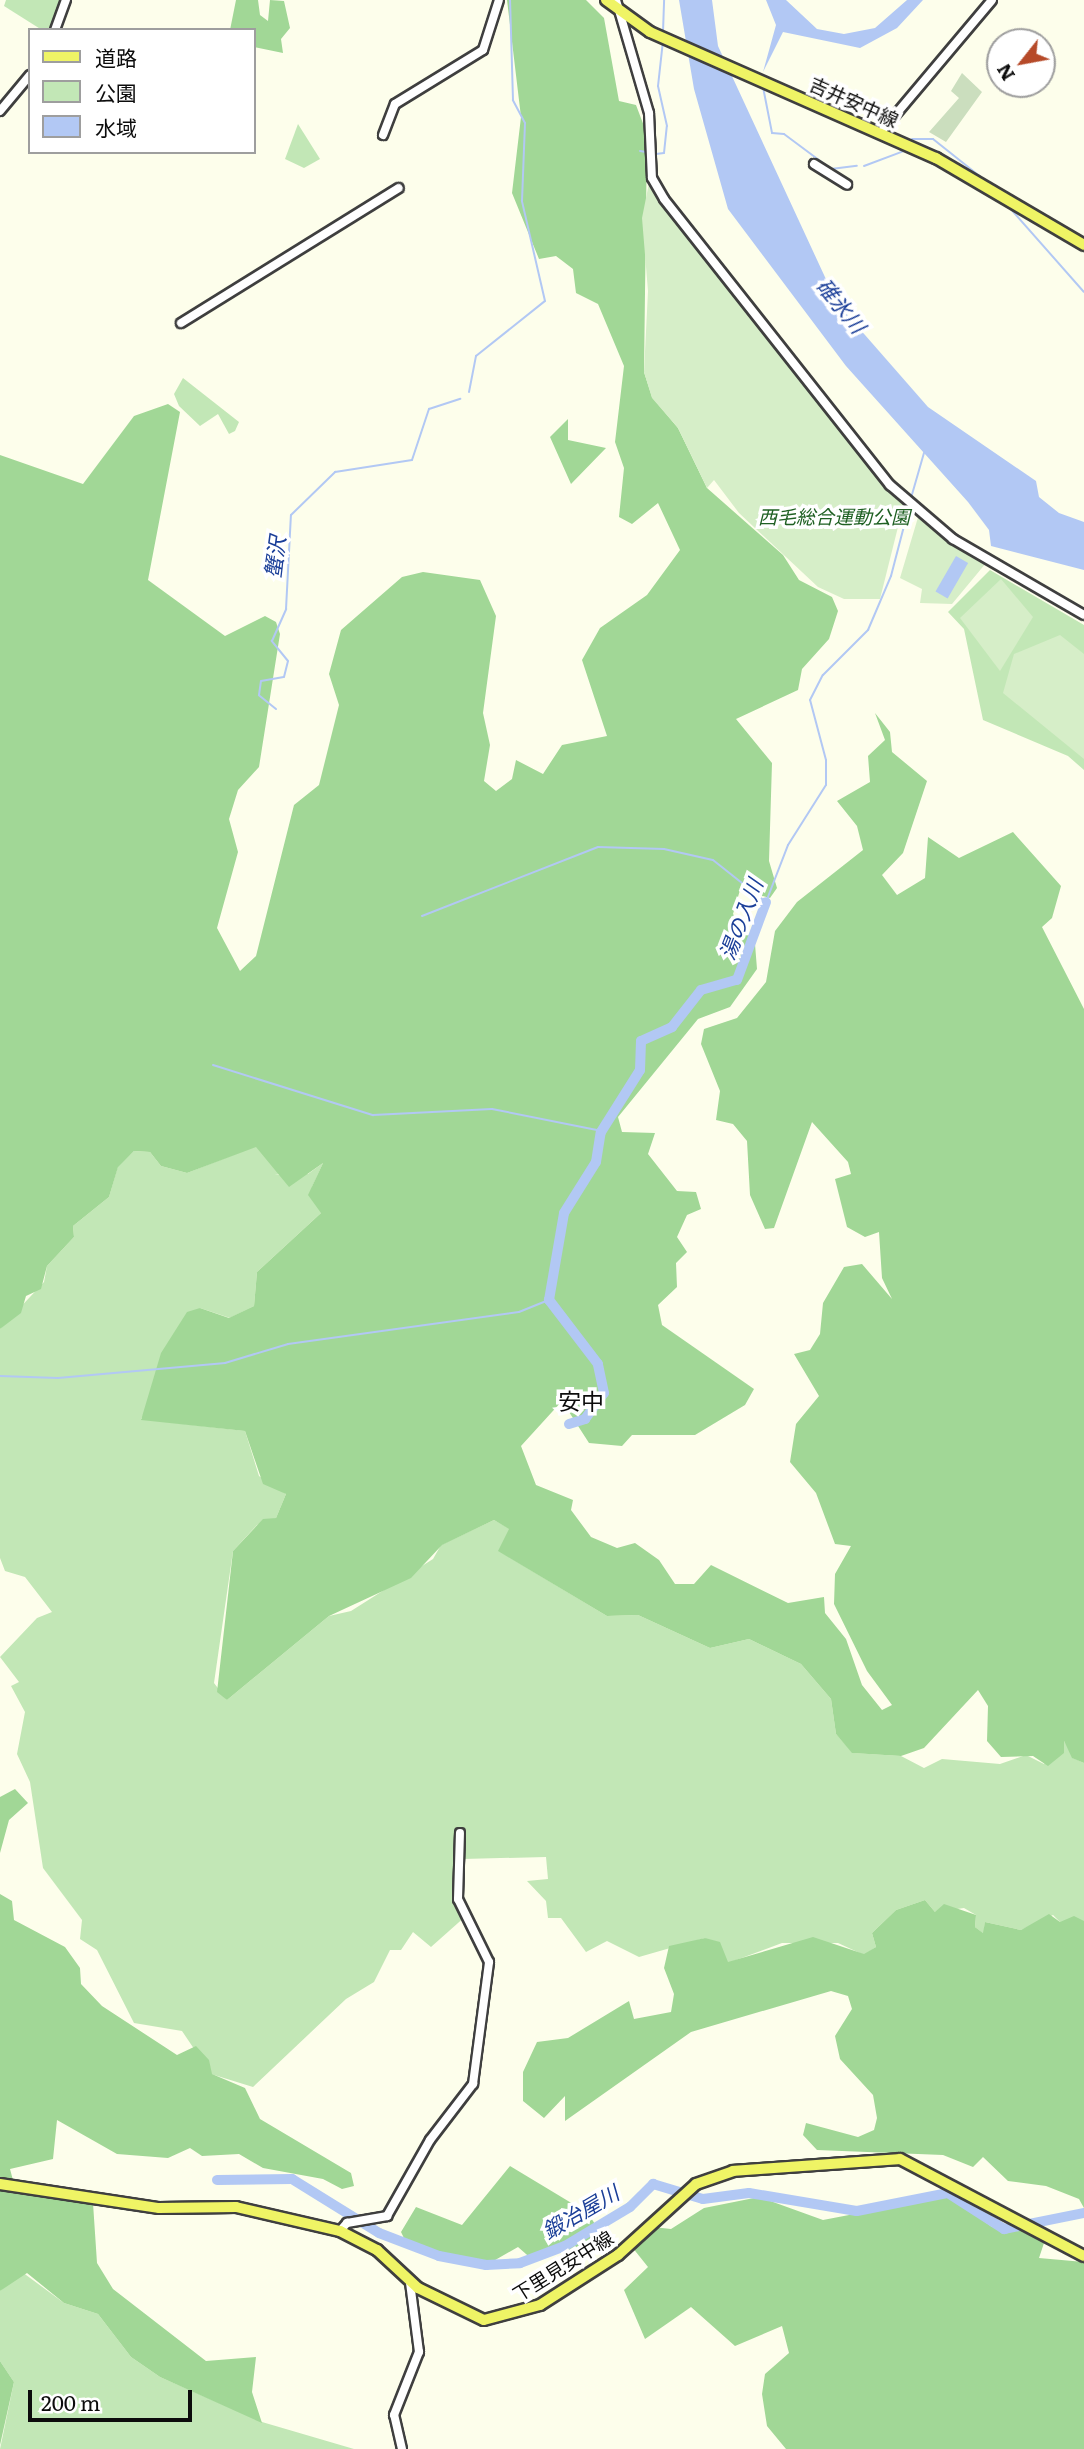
<!DOCTYPE html>
<html>
<head>
<meta charset="utf-8">
<style>
	body { margin:0 }
	#map { position:relative; width:1084px; height:2449px; overflow:hidden; background:#fdfeeb; font-family:Literata,"Noto Sans JP",serif }
	div>[style] { position:absolute }
	.green>* { inset:0; background:#c2e7b6 }
	.forest>* { inset:0; background:#a1d796 }
	.cemetery>* { inset:0; background:#cbdebe }
	.pitch>* { inset:0; background:#d6eec8 }
	.water>* { inset:0; background:#b2c8f4; transform-origin:0 0 }
	.stream>* { height:2px; margin:-1px; padding:0 1px; transform-origin:1px; border-radius:1px; background:#b2c8f4 }
	.river>* { height:10px; margin:-5px; padding:0 5px; transform-origin:5px; border-radius:5px; background:#b2c8f4 }
	.roads { filter:drop-shadow(2px 0 #3f3f3f) drop-shadow(-2px 0 #3f3f3f) drop-shadow(0 2px #3f3f3f) drop-shadow(0 -2px #3f3f3f) }
	.minor>* { height:8px; margin:-4px; padding:0 4px; transform-origin:4px; border-radius:4px; background:#fff }
	.major>* { height:10px; margin:-5px; padding:0 5px; transform-origin:5px; border-radius:5px; background:#eff465 }
	span { translate:-50% -50%; white-space:nowrap; text-align:center; line-height:1.15; -webkit-text-stroke:7px #fff; paint-order:stroke }
	.street-label { font-size:19px; color:#0c0c0c }
	.park-label { font-size:19px; color:#1f6023; font-style:italic }
	.water-label { font-size:21px; color:#1a3e98; font-style:italic }
	.quarter-label { font-size:23px; color:#0c0c0c }
	.legend { position:absolute; left:28px; top:28px; width:228px; height:126px; box-sizing:border-box; background:#fff; border:2px solid #9e9e9e; margin:0; padding:9px 12px; list-style:none; font-size:21px; color:#0c0c0c }
	.legend li { display:flex; align-items:center; gap:14px; height:35px }
	.legend b { width:35px; border:2px solid #9e9e9e }
	.north { position:absolute; left:986px; top:28px; width:70px; height:70px; box-sizing:border-box; background:#fff; border:2px solid #9e9e9e; border-radius:50%; rotate:239deg; font-size:19px; font-weight:700; line-height:28px; text-align:center; color:#0c0c0c }
	.north::after { content:''; display:block; margin:auto; width:24px; height:32px; background:#b64a29; clip-path:polygon(50% 0,100% 100%,50% 72%,0 100%) }
	.scale { position:absolute; left:28px; top:2390px; width:164px; height:32px; box-sizing:border-box; border:4px solid #0c0c0c; border-top:0; padding-left:9px; font-size:21px; line-height:24px; white-space:nowrap; color:#0c0c0c; -webkit-text-stroke:5px #fff; paint-order:stroke }
</style>
</head>
<body>
<div id="map">
	<div class="green">
		<div style="clip-path:polygon(6px 0,64px 0,51px 30px,42px 30px,4px 6px)"></div>
		<div style="clip-path:polygon(298px 124px,320px 159px,304px 168px,285px 159px)"></div>
		<div style="clip-path:polygon(183px 378px,239px 422px,235px 431px,229px 434px,218px 414px,200px 426px,179px 406px,174px 394px)"></div>
		<div style="clip-path:polygon(990px 570px,1084px 625px,1084px 770px,1068px 756px,983px 720px,964px 629px,948px 612px)"></div>
		<div style="clip-path:polygon(256px 1146px,281px 1174px,275px 1175px,308px 1174px,323px 1163px,312px 1187px,322px 1212px,257px 1272px,254px 1306px,230px 1318px,200px 1308px,141px 1419px,245px 1431px,259px 1476px,286px 1494px,276px 1518px,257px 1525px,233px 1551px,214px 1683px,227px 1700px,329px 1616px,351px 1611px,433px 1559px,441px 1545px,494px 1520px,510px 1529px,499px 1551px,607px 1616px,638px 1615px,710px 1648px,749px 1639px,801px 1664px,831px 1699px,836px 1734px,853px 1753px,901px 1756px,924px 1768px,942px 1759px,1000px 1764px,1026px 1755px,1044px 1764px,1064px 1741px,1073px 1758px,1084px 1763px,1084px 1921px,1060px 1922px,1053px 1915px,1021px 1930px,985px 1922px,984px 1934px,975px 1927px,976px 1915px,964px 1908px,935px 1912px,925px 1900px,896px 1910px,872px 1933px,876px 1947px,864px 1955px,838px 1943px,782px 1943px,728px 1963px,705px 1938px,639px 1957px,607px 1941px,586px 1952px,561px 1918px,548px 1918px,546px 1901px,527px 1881px,548px 1879px,546px 1857px,463px 1859px,454px 1892px,470px 1909px,467px 1915px,431px 1947px,413px 1932px,401px 1950px,390px 1950px,374px 1982px,346px 1999px,253px 2087px,211px 2074px,182px 2031px,134px 2023px,97px 1950px,80px 1939px,82px 1920px,43px 1868px,30px 1782px,17px 1754px,25px 1712px,11px 1686px,19px 1682px,0 1657px,37px 1618px,52px 1612px,25px 1577px,5px 1571px,0 1558px,0 1329px,44px 1282px,47px 1266px,74px 1237px,73px 1226px,109px 1197px,118px 1166px,134px 1151px,150px 1152px,161px 1166px,187px 1173px)"></div>
		<div style="clip-path:polygon(22px 2272px,64px 2303px,98px 2314px,131px 2357px,160px 2377px,262px 2422px,354px 2449px,0 2449px,14px 2382px,0 2361px,0 2291px)"></div>
	</div>
	<div class="forest">
		<div style="clip-path:polygon(236px 0,258px 0,260px 15px,268px 21px,270px 0,284px 1px,290px 28px,281px 39px,283px 53px,254px 47px,254px 30px,230px 30px)"></div>
		<div style="clip-path:polygon(507px 0,586px 0,604px 18px,619px 101px,636px 105px,647px 134px,644px 372px,652px 397px,678px 428px,707px 488px,783px 555px,799px 580px,832px 597px,838px 611px,829px 639px,802px 669px,798px 690px,736px 719px,772px 763px,769px 861px,777px 888px,770px 898px,740px 890px,733px 914px,755px 944px,757px 969px,730px 1007px,698px 1019px,618px 1117px,622px 1132px,655px 1133px,648px 1154px,677px 1191px,696px 1192px,701px 1209px,687px 1215px,677px 1237px,687px 1252px,676px 1263px,677px 1287px,658px 1305px,662px 1325px,754px 1389px,745px 1405px,695px 1435px,632px 1435px,622px 1446px,589px 1443px,562px 1401px,521px 1446px,536px 1485px,573px 1500px,571px 1510px,591px 1537px,617px 1548px,635px 1543px,659px 1560px,675px 1584px,694px 1584px,711px 1565px,788px 1603px,824px 1597px,825px 1613px,846px 1639px,862px 1685px,882px 1710px,892px 1705px,867px 1671px,834px 1604px,835px 1574px,851px 1546px,835px 1544px,816px 1493px,790px 1462px,796px 1424px,819px 1396px,794px 1354px,810px 1350px,820px 1334px,823px 1303px,844px 1267px,862px 1264px,892px 1299px,882px 1278px,879px 1232px,865px 1237px,847px 1227px,835px 1179px,851px 1174px,848px 1162px,812px 1122px,774px 1228px,765px 1229px,750px 1195px,747px 1141px,733px 1124px,716px 1120px,720px 1091px,701px 1044px,704px 1029px,737px 1018px,766px 982px,775px 931px,797px 902px,863px 850px,857px 826px,837px 801px,870px 782px,868px 756px,885px 740px,875px 713px,890px 732px,892px 752px,927px 781px,903px 853px,882px 875px,897px 895px,925px 878px,928px 837px,959px 858px,1013px 832px,1061px 886px,1052px 918px,1042px 927px,1084px 1009px,1084px 1763px,1072px 1758px,1064px 1741px,1064px 1753px,1048px 1766px,1033px 1756px,1001px 1757px,987px 1741px,988px 1706px,978px 1690px,924px 1748px,901px 1756px,852px 1753px,836px 1734px,831px 1699px,801px 1664px,749px 1639px,710px 1648px,638px 1615px,607px 1616px,498px 1551px,509px 1529px,494px 1520px,442px 1545px,411px 1578px,329px 1616px,227px 1700px,217px 1692px,233px 1551px,263px 1519px,276px 1518px,286px 1494px,263px 1484px,245px 1431px,141px 1420px,161px 1353px,187px 1312px,200px 1308px,229px 1318px,254px 1306px,257px 1272px,321px 1213px,308px 1195px,323px 1163px,289px 1187px,256px 1147px,187px 1173px,161px 1166px,150px 1152px,134px 1151px,118px 1167px,109px 1197px,73px 1226px,74px 1237px,47px 1266px,41px 1289px,26px 1296px,21px 1313px,0 1329px,0 455px,83px 484px,134px 416px,168px 404px,180px 412px,148px 580px,225px 636px,265px 616px,276px 622px,280px 634px,259px 767px,238px 790px,229px 819px,238px 852px,217px 928px,240px 971px,256px 956px,294px 805px,319px 785px,339px 705px,329px 674px,341px 630px,402px 577px,423px 572px,480px 580px,496px 616px,483px 713px,490px 745px,484px 781px,496px 791px,512px 779px,516px 760px,543px 774px,562px 745px,607px 736px,582px 660px,600px 628px,647px 595px,680px 550px,658px 503px,632px 524px,619px 517px,624px 468px,615px 442px,624px 366px,598px 304px,576px 293px,573px 269px,556px 256px,539px 259px,512px 193px,521px 117px)"></div>
		<div style="clip-path:polygon(568px 419px,568px 440px,606px 448px,571px 484px,550px 437px)"></div>
		<div style="clip-path:polygon(15px 1789px,28px 1803px,9px 1820px,0 1853px,0 1797px)"></div>
		<div style="clip-path:polygon(0 1894px,12px 1901px,14px 1920px,65px 1947px,80px 1968px,81px 1984px,102px 2006px,177px 2055px,196px 2046px,209px 2060px,212px 2074px,245px 2088px,260px 2119px,351px 2173px,354px 2186px,342px 2189px,323px 2179px,263px 2168px,239px 2154px,202px 2156px,190px 2148px,168px 2158px,117px 2154px,57px 2120px,53px 2159px,10px 2169px,14px 2184px,0 2181px)"></div>
		<div style="clip-path:polygon(925px 1900px,935px 1912px,944px 1904px,976px 1915px,975px 1927px,983px 1933px,985px 1922px,1021px 1930px,1049px 1914px,1060px 1922px,1074px 1916px,1084px 1921px,1084px 2208px,1079px 2199px,1046px 2186px,1008px 2181px,983px 2157px,973px 2167px,943px 2155px,817px 2150px,803px 2135px,806px 2123px,858px 2137px,874px 2130px,877px 2118px,873px 2095px,840px 2059px,835px 2036px,852px 2009px,848px 1996px,831px 1991px,691px 2032px,565px 2121px,565px 2096px,544px 2118px,523px 2101px,523px 2072px,537px 2042px,568px 2038px,629px 2001px,634px 2019px,671px 2012px,674px 1994px,664px 1968px,669px 1946px,705px 1938px,720px 1942px,728px 1962px,813px 1937px,864px 1954px,876px 1947px,872px 1933px,896px 1910px)"></div>
		<div style="clip-path:polygon(510px 2166px,588px 2213px,598px 2229px,589px 2252px,556px 2251px,534px 2261px,518px 2247px,483px 2267px,407px 2244px,401px 2232px,416px 2207px,462px 2225px)"></div>
		<div style="clip-path:polygon(0 2189px,93px 2203px,97px 2263px,113px 2289px,206px 2361px,256px 2357px,252px 2392px,262px 2423px,160px 2377px,131px 2357px,98px 2314px,64px 2303px,27px 2273px,0 2291px)"></div>
		<div style="clip-path:polygon(948px 2196px,992px 2227px,1020px 2230px,1044px 2243px,1039px 2258px,1084px 2262px,1084px 2449px,786px 2449px,767px 2426px,762px 2394px,765px 2374px,789px 2353px,782px 2326px,735px 2346px,691px 2307px,645px 2339px,624px 2290px,648px 2267px,632px 2247px,653px 2227px,671px 2229px,704px 2208px,759px 2197px,823px 2220px)"></div>
		<div style="clip-path:polygon(0 2361px,14px 2382px,0 2445px)"></div>
	</div>
	<div class="cemetery">
		<div style="clip-path:polygon(962px 73px,982px 92px,946px 142px,929px 132px,959px 98px,951px 91px)"></div>
	</div>
	<div class="pitch">
		<div style="clip-path:polygon(649px 183px,836px 426px,904px 503px,880px 599px,844px 599px,818px 587px,739px 513px,714px 480px,707px 488px,678px 428px,652px 398px,644px 372px,648px 291px,642px 218px)"></div>
		<div style="clip-path:polygon(919px 514px,986px 563px,952px 604px,920px 603px,922px 589px,900px 578px)"></div>
		<div style="clip-path:polygon(1001px 579px,1033px 617px,1000px 671px,960px 618px)"></div>
		<div style="clip-path:polygon(1060px 635px,1084px 654px,1084px 759px,1003px 693px,1014px 654px)"></div>
	</div>
	<div class="water">
		<div style="clip-path:polygon(679px 0,712px 0,718px 46px,837px 303px,928px 407px,1036px 481px,1039px 497px,1059px 513px,1084px 522px,1084px 570px,991px 546px,989px 530px,968px 502px,846px 366px,728px 209px,694px 89px)"></div>
		<div style="clip-path:polygon(766px 0,786px 0,817px 29px,844px 34px,875px 28px,907px 0,923px 0,897px 28px,860px 48px,783px 32px,763px 72px,776px 25px)"></div>
		<div style="left:956px;top:556px;width:14px;height:41px;rotate:30deg"></div>
	</div>
	<div class="stream">
		<div style="left:663px;top:32px;width:32px;rotate:-88deg"></div>
		<div style="left:763px;top:87px;width:47px;rotate:78.9deg"></div>
		<div style="left:772px;top:133px;width:12px;rotate:5deg"></div>
		<div style="left:784px;top:134px;width:59px;rotate:36.7deg"></div>
		<div style="left:831px;top:169px;width:26px;rotate:-7deg"></div>
		<div style="left:912px;top:139px;width:21px"></div>
		<div style="left:933px;top:139px;width:75px;rotate:38.5deg"></div>
		<div style="left:640px;top:151px;width:6px;rotate:9deg"></div>
		<div style="left:656px;top:154px;width:8px;rotate:-7deg"></div>
		<div style="left:664px;top:153px;width:27px;rotate:-84deg"></div>
		<div style="left:667px;top:126px;width:41px;rotate:-102.7deg"></div>
		<div style="left:658px;top:86px;width:45px;rotate:-83.7deg"></div>
		<div style="left:864px;top:166px;width:43px;rotate:-20.6deg"></div>
		<div style="left:1009px;top:207px;width:113px;rotate:48.6deg"></div>
		<div style="left:469px;top:392px;width:37px;rotate:-79deg"></div>
		<div style="left:476px;top:356px;width:88px;rotate:-38.6deg"></div>
		<div style="left:545px;top:301px;width:103px;rotate:-103deg"></div>
		<div style="left:522px;top:201px;width:78px;rotate:-87.8deg"></div>
		<div style="left:525px;top:123px;width:26px;rotate:-118deg"></div>
		<div style="left:513px;top:100px;width:100px;rotate:-91.7deg"></div>
		<div style="left:911px;top:498px;width:47px;rotate:-73.9deg"></div>
		<div style="left:276px;top:709px;width:22px;rotate:-141deg"></div>
		<div style="left:259px;top:695px;width:14px;rotate:-82deg"></div>
		<div style="left:261px;top:681px;width:23px;rotate:-10deg"></div>
		<div style="left:284px;top:677px;width:16px;rotate:-76deg"></div>
		<div style="left:288px;top:661px;width:26px;rotate:-129deg"></div>
		<div style="left:272px;top:641px;width:35px;rotate:-66deg"></div>
		<div style="left:286px;top:609px;width:94px;rotate:-87deg"></div>
		<div style="left:291px;top:515px;width:62px;rotate:-44.3deg"></div>
		<div style="left:335px;top:472px;width:78px;rotate:-8.9deg"></div>
		<div style="left:412px;top:460px;width:54px;rotate:-71.6deg"></div>
		<div style="left:429px;top:409px;width:33px;rotate:-18deg"></div>
		<div style="left:422px;top:916px;width:189px;rotate:-21.4deg"></div>
		<div style="left:598px;top:847px;width:66px;rotate:1.7deg"></div>
		<div style="left:664px;top:849px;width:50px;rotate:12.7deg"></div>
		<div style="left:713px;top:860px;width:68px;rotate:38.4deg"></div>
		<div style="left:766px;top:902px;width:61px;rotate:-68.9deg"></div>
		<div style="left:788px;top:845px;width:71px;rotate:-57.7deg"></div>
		<div style="left:826px;top:785px;width:25px;rotate:-90deg"></div>
		<div style="left:826px;top:760px;width:62px;rotate:-104.9deg"></div>
		<div style="left:810px;top:700px;width:28px;rotate:-63deg"></div>
		<div style="left:823px;top:675px;width:64px;rotate:-45deg"></div>
		<div style="left:868px;top:630px;width:59px;rotate:-66.9deg"></div>
		<div style="left:891px;top:576px;width:71px;rotate:-75.4deg"></div>
		<div style="left:213px;top:1065px;width:168px;rotate:17.4deg"></div>
		<div style="left:373px;top:1115px;width:119px;rotate:-2.9deg"></div>
		<div style="left:492px;top:1109px;width:112px;rotate:11.3deg"></div>
		<div style="left:0;top:1376px;width:58px;rotate:2deg"></div>
		<div style="left:58px;top:1378px;width:168px;rotate:-5.1deg"></div>
		<div style="left:225px;top:1363px;width:66px;rotate:-16.8deg"></div>
		<div style="left:288px;top:1344px;width:233px;rotate:-7.9deg"></div>
		<div style="left:519px;top:1312px;width:32px;rotate:-22deg"></div>
	</div>
	<div class="river">
		<div style="left:569px;top:1424px;width:17px;rotate:-17deg"></div>
		<div style="left:585px;top:1419px;width:32px;rotate:-54deg"></div>
		<div style="left:604px;top:1393px;width:30px;rotate:-102deg"></div>
		<div style="left:598px;top:1364px;width:81px;rotate:-127.4deg"></div>
		<div style="left:549px;top:1300px;width:88px;rotate:-80.2deg"></div>
		<div style="left:564px;top:1213px;width:60px;rotate:-57.9deg"></div>
		<div style="left:596px;top:1162px;width:30px;rotate:-81deg"></div>
		<div style="left:601px;top:1132px;width:73px;rotate:-57.8deg"></div>
		<div style="left:640px;top:1070px;width:29px;rotate:-88deg"></div>
		<div style="left:641px;top:1041px;width:34px;rotate:-24deg"></div>
		<div style="left:672px;top:1027px;width:47px;rotate:-51.9deg"></div>
		<div style="left:701px;top:990px;width:37px;rotate:-16deg"></div>
		<div style="left:737px;top:980px;width:83px;rotate:-69.6deg"></div>
		<div style="left:217px;top:2180px;width:75px;rotate:-0.8deg"></div>
		<div style="left:292px;top:2179px;width:102px;rotate:31.8deg"></div>
		<div style="left:379px;top:2233px;width:64px;rotate:21deg"></div>
		<div style="left:439px;top:2256px;width:48px;rotate:10.8deg"></div>
		<div style="left:486px;top:2265px;width:34px;rotate:-3deg"></div>
		<div style="left:520px;top:2263px;width:48px;rotate:-20.7deg"></div>
		<div style="left:565px;top:2246px;width:76px;rotate:-31deg"></div>
		<div style="left:630px;top:2207px;width:33px;rotate:-45deg"></div>
		<div style="left:653px;top:2184px;width:52px;rotate:16.7deg"></div>
		<div style="left:703px;top:2199px;width:46px;rotate:-7.4deg"></div>
		<div style="left:749px;top:2193px;width:109px;rotate:9.5deg"></div>
		<div style="left:857px;top:2211px;width:93px;rotate:-11.2deg"></div>
		<div style="left:948px;top:2193px;width:67px;rotate:32.7deg"></div>
		<div style="left:1004px;top:2229px;width:82px;rotate:-11.3deg"></div>
	</div>
	<div class="roads">
		<div class="minor">
			<div style="left:616px;top:0;width:118px;rotate:73.7deg"></div>
			<div style="left:649px;top:113px;width:65px;rotate:87.4deg"></div>
			<div style="left:652px;top:178px;width:24px;rotate:60deg"></div>
			<div style="left:664px;top:199px;width:365px;rotate:51.7deg"></div>
			<div style="left:890px;top:485px;width:83px;rotate:40.6deg"></div>
			<div style="left:953px;top:539px;width:151px;rotate:30.1deg"></div>
			<div style="left:55px;top:30px;width:32px;rotate:-70deg"></div>
			<div style="left:0;top:111px;width:47px;rotate:-50.2deg"></div>
			<div style="left:881px;top:132px;width:172px;rotate:-49.9deg"></div>
			<div style="left:383px;top:135px;width:33px;rotate:-69deg"></div>
			<div style="left:395px;top:104px;width:103px;rotate:-31.5deg"></div>
			<div style="left:483px;top:50px;width:52px;rotate:-72.3deg"></div>
			<div style="left:814px;top:164px;width:39px;rotate:32deg"></div>
			<div style="left:181px;top:323px;width:256px;rotate:-31.8deg"></div>
			<div style="left:340px;top:2231px;width:11px;rotate:-49deg"></div>
			<div style="left:347px;top:2223px;width:41px;rotate:-9.9deg"></div>
			<div style="left:387px;top:2216px;width:87px;rotate:-60.5deg"></div>
			<div style="left:430px;top:2140px;width:71px;rotate:-52.5deg"></div>
			<div style="left:473px;top:2084px;width:123px;rotate:-82.5deg"></div>
			<div style="left:489px;top:1962px;width:70px;rotate:-116.2deg"></div>
			<div style="left:458px;top:1899px;width:66px;rotate:-88.3deg"></div>
			<div style="left:402px;top:2449px;width:35px;rotate:-103deg"></div>
			<div style="left:394px;top:2415px;width:68px;rotate:-68.4deg"></div>
			<div style="left:419px;top:2352px;width:70px;rotate:-97.4deg"></div>
		</div>
		<div class="major">
			<div style="left:606px;top:0;width:54px;rotate:36deg"></div>
			<div style="left:650px;top:32px;width:313px;rotate:23.8deg"></div>
			<div style="left:936px;top:158px;width:172px;rotate:30.4deg"></div>
			<div style="left:0;top:2184px;width:161px;rotate:8.6deg"></div>
			<div style="left:159px;top:2208px;width:77px;rotate:-0.7deg"></div>
			<div style="left:236px;top:2207px;width:107px;rotate:13deg"></div>
			<div style="left:340px;top:2231px;width:42px;rotate:27.2deg"></div>
			<div style="left:377px;top:2250px;width:56px;rotate:42.8deg"></div>
			<div style="left:418px;top:2288px;width:73px;rotate:25.9deg"></div>
			<div style="left:484px;top:2320px;width:58px;rotate:-15deg"></div>
			<div style="left:540px;top:2305px;width:93px;rotate:-32.7deg"></div>
			<div style="left:618px;top:2255px;width:105px;rotate:-42.3deg"></div>
			<div style="left:696px;top:2184px;width:39px;rotate:-19deg"></div>
			<div style="left:733px;top:2171px;width:167px;rotate:-4.1deg"></div>
			<div style="left:900px;top:2159px;width:208px;rotate:27.8deg"></div>
		</div>
	</div>
	<div class="street-label">
		<span style="left:854px;top:102px;rotate:24deg">吉井安中線</span>
		<span style="left:563px;top:2266px;rotate:-32deg">下里見安中線</span>
	</div>
	<div class="park-label">
		<span style="left:834px;top:517px">西毛総合運動公園</span>
	</div>
	<div class="water-label">
		<span style="left:842px;top:305px;rotate:51deg">碓氷川</span>
		<span style="left:274px;top:557px;rotate:-82deg">蟹沢</span>
		<span style="left:740px;top:919px;rotate:-69deg">湯の入川</span>
		<span style="left:580px;top:2211px;rotate:-30deg">鍛冶屋川</span>
	</div>
	<div class="quarter-label">
		<span style="left:581px;top:1400px">安中</span>
	</div>
	<ul class="legend">
	<li><b style="height:9px;background:#eff465"></b>道路</li>
	<li><b style="height:19px;background:#c2e7b6"></b>公園</li>
	<li><b style="height:19px;background:#b2c8f4"></b>水域</li>
	</ul>
	<div class="north">N</div>
	<div class="scale">200 m</div>
</div>
</body>
</html>
